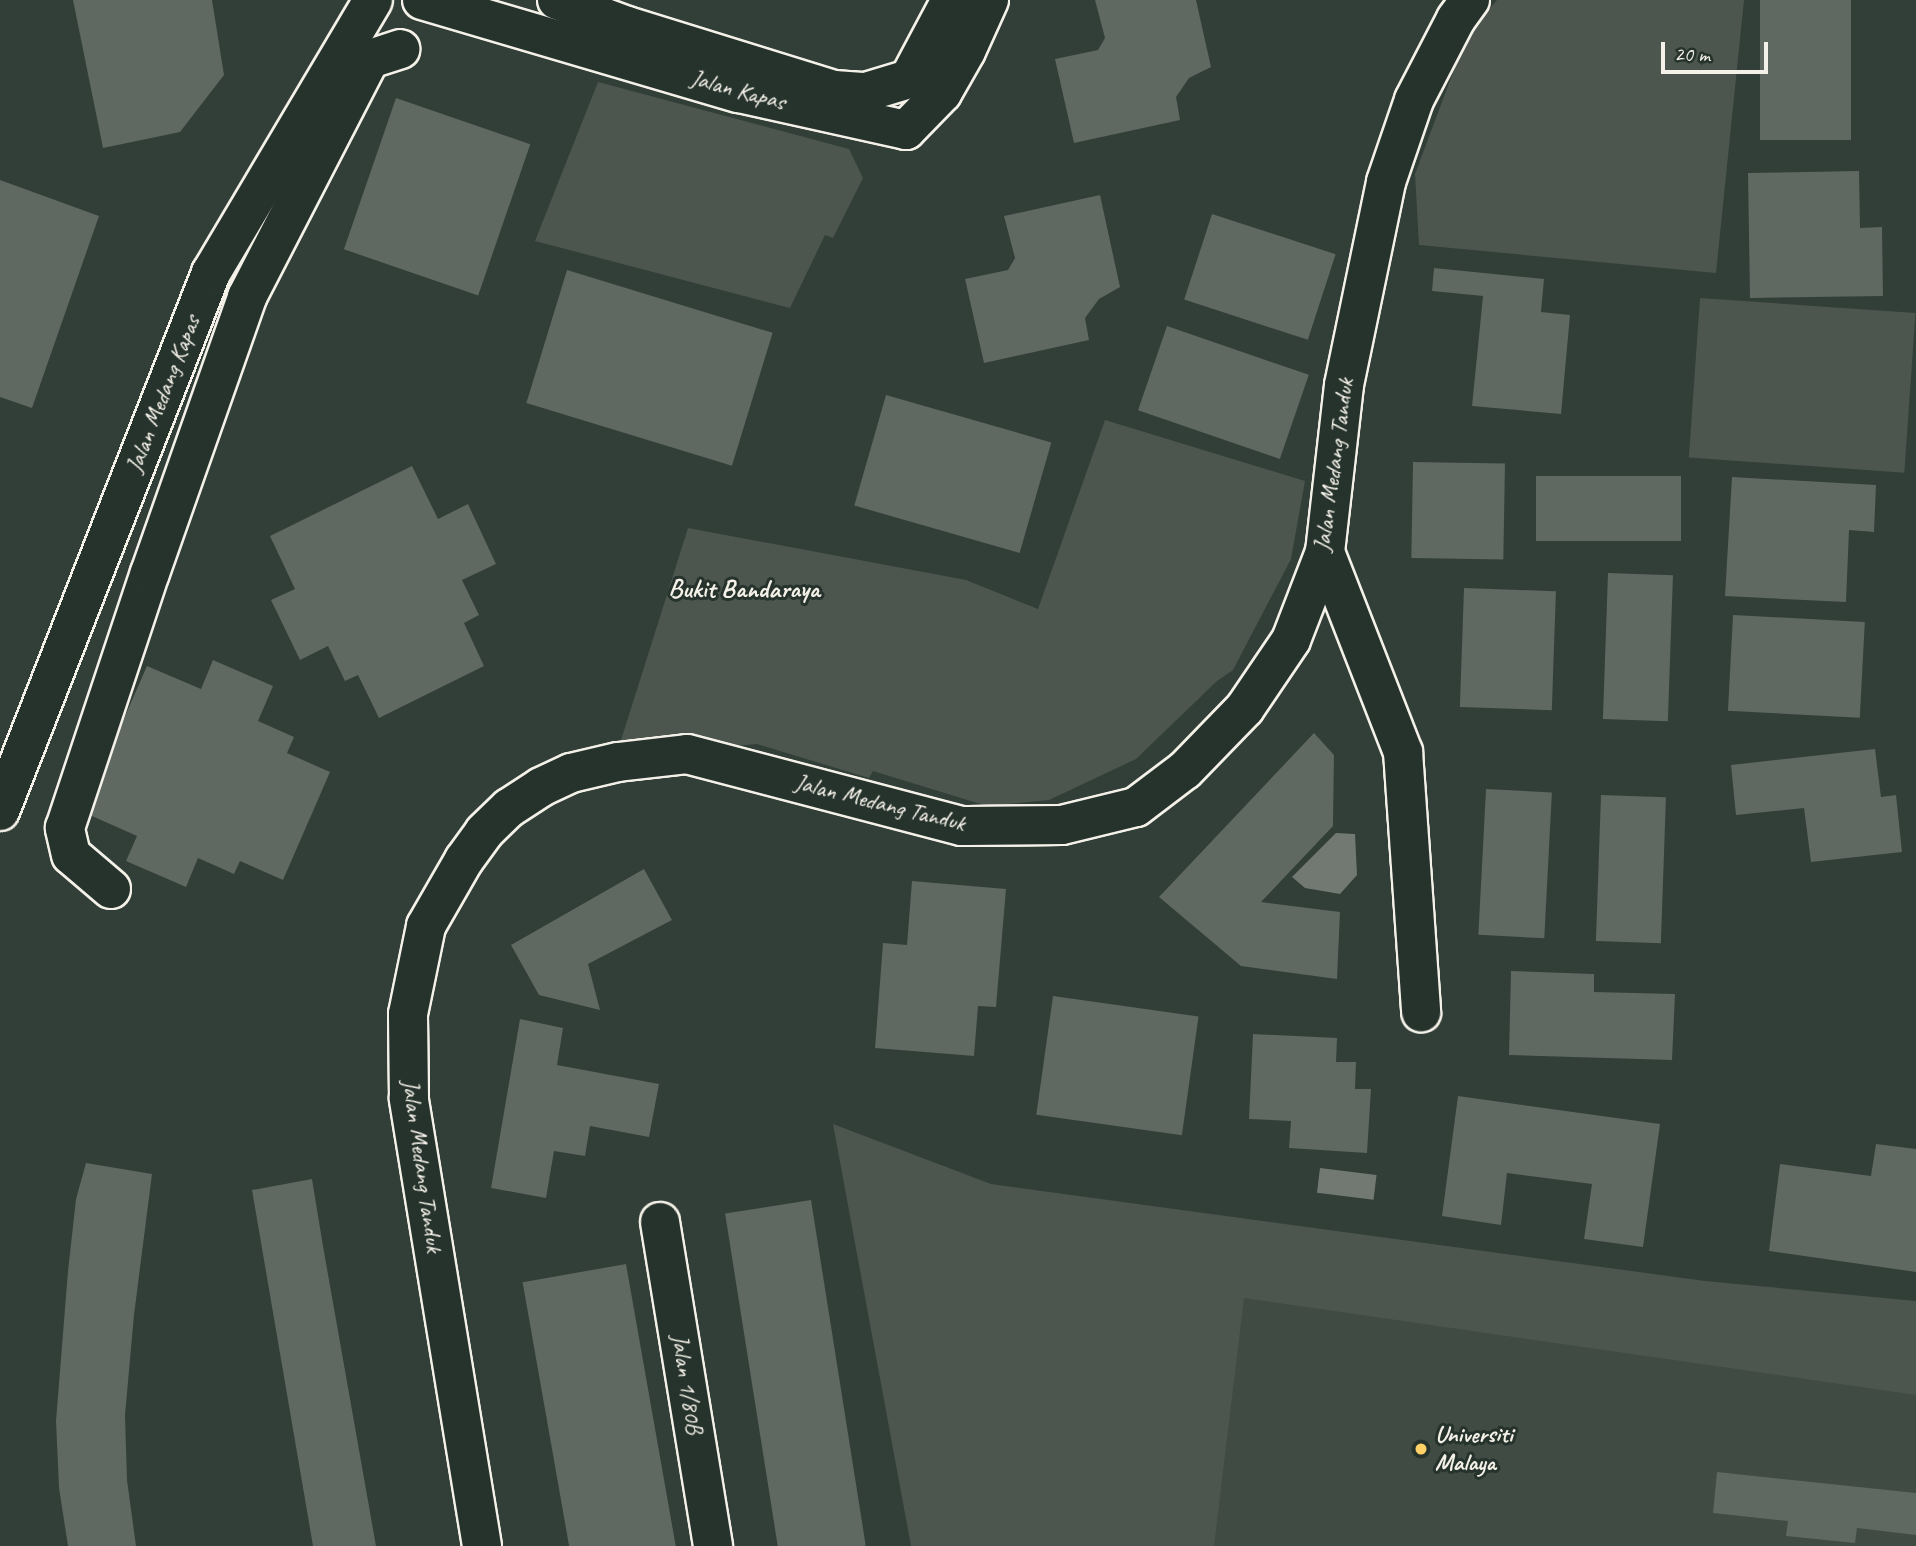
<!DOCTYPE html>
<html>
<head>
<meta charset="utf-8">
<style>
	body { margin:0 }
	#map { position:relative; width:1916px; height:1546px; overflow:hidden; background:#323e38; font-family:Caveat,sans-serif }
	div>[style] { position:absolute }
	.built>* { inset:0; background:#404b44 }
	.green>* { inset:0; background:#4c564f; transform-origin:0 0 }
	.water>* { inset:0; background:#727972; transform-origin:0 0 }
	.building>* { inset:0; background:#5f6861; transform-origin:0 0 }
	.roads { filter:drop-shadow(2px 0 #f4f1e8) drop-shadow(-2px 0 #f4f1e8) drop-shadow(0 2px #f4f1e8) drop-shadow(0 -2px #f4f1e8) }
	.minor>* { height:38px; margin:-19px; padding:0 19px; transform-origin:19px; border-radius:19px; background:#26332d }
	.dots>* { width:19px; height:19px; translate:-50% -50%; box-sizing:border-box; border:4px solid #26332d; border-radius:50% }
	span { translate:-50% -50%; white-space:nowrap; text-align:center; line-height:1.15; -webkit-text-stroke:6px #26332d; paint-order:stroke }
	.street-label { font-size:24px; color:#f4f1e8 }
	.poi-label { font-size:24px; color:#f4f1e8; font-weight:700 }
	.left { translate:0 -50%; text-align:left }
	.neighbourhood-label { font-size:26px; color:#f4f1e8; font-weight:700 }
	.scale { position:absolute; left:1661px; top:42px; width:107px; height:32px; box-sizing:border-box; border:4px solid #f4f1e8; border-top:0; padding-left:9px; font-size:21px; line-height:24px; white-space:nowrap; color:#f4f1e8; -webkit-text-stroke:5px #26332d; paint-order:stroke }
</style>
</head>
<body>
<div id="map">
	<div class="built">
		<div style="clip-path:polygon(875px 1205px,1916px 1352px,1916px 1546px,945px 1546px)"></div>
	</div>
	<div class="green">
		<div style="clip-path:polygon(1497px 0,1744px 0,1716px 273px,1419px 245px,1415px 174px,1467px 35px)"></div>
		<div style="clip-path:polygon(598px 82px,849px 149px,863px 178px,833px 238px,825px 235px,790px 308px,535px 241px)"></div>
		<div style="left:1700px;top:298px;width:216px;height:160px;rotate:4deg"></div>
		<div style="clip-path:polygon(1105px 420px,1305px 481px,1291px 559px,1233px 670px,1217px 681px,1136px 759px,1049px 800px,987px 806px,873px 771px,869px 778px,757px 744px,616px 756px,688px 528px,966px 580px,1038px 609px)"></div>
		<div style="clip-path:polygon(833px 1124px,991px 1184px,1705px 1281px,1916px 1301px,1916px 1395px,1244px 1298px,1214px 1546px,911px 1546px)"></div>
	</div>
	<div class="water">
		<div style="clip-path:polygon(1336px 833px,1355px 834px,1357px 875px,1340px 894px,1305px 888px,1292px 877px)"></div>
		<div style="left:1320px;top:1168px;width:57px;height:25px;rotate:7deg"></div>
	</div>
	<div class="building">
		<div style="clip-path:polygon(73px 0,212px 0,224px 75px,180px 132px,103px 148px)"></div>
		<div style="clip-path:polygon(1095px 0,1196px 0,1211px 67px,1189px 78px,1176px 97px,1180px 120px,1074px 143px,1055px 59px,1098px 50px,1105px 38px)"></div>
		<div style="left:1760px;top:0;width:91px;height:140px"></div>
		<div style="left:396px;top:98px;width:142px;height:160px;rotate:19deg"></div>
		<div style="clip-path:polygon(1859px 171px,1860px 228px,1882px 227px,1883px 296px,1750px 298px,1748px 173px)"></div>
		<div style="clip-path:polygon(0 180px,99px 216px,32px 408px,0 397px)"></div>
		<div style="clip-path:polygon(1100px 195px,1120px 287px,1099px 299px,1085px 318px,1089px 340px,984px 363px,965px 279px,1008px 270px,1015px 258px,1004px 216px)"></div>
		<div style="left:1212px;top:214px;width:130px;height:90px;rotate:18deg"></div>
		<div style="clip-path:polygon(1434px 268px,1544px 279px,1541px 312px,1570px 315px,1561px 414px,1472px 406px,1483px 296px,1432px 291px)"></div>
		<div style="left:567px;top:270px;width:215px;height:139px;rotate:17deg"></div>
		<div style="left:1167px;top:326px;width:150px;height:89px;rotate:19deg"></div>
		<div style="left:886px;top:395px;width:172px;height:115px;rotate:16deg"></div>
		<div style="left:1413px;top:462px;width:92px;height:96px;rotate:1deg"></div>
		<div style="clip-path:polygon(412px 466px,438px 519px,468px 504px,496px 564px,462px 580px,479px 615px,464px 623px,484px 666px,379px 718px,358px 675px,345px 681px,328px 646px,300px 660px,271px 600px,295px 589px,270px 536px)"></div>
		<div style="left:1536px;top:476px;width:145px;height:65px"></div>
		<div style="clip-path:polygon(1732px 477px,1876px 485px,1874px 532px,1849px 530px,1846px 602px,1725px 596px)"></div>
		<div style="left:1608px;top:573px;width:65px;height:146px;rotate:2deg"></div>
		<div style="left:1464px;top:588px;width:92px;height:119px;rotate:2deg"></div>
		<div style="left:1733px;top:615px;width:132px;height:96px;rotate:3deg"></div>
		<div style="clip-path:polygon(213px 660px,273px 686px,258px 721px,294px 737px,287px 753px,330px 772px,283px 880px,240px 861px,234px 874px,198px 858px,186px 887px,126px 861px,137px 836px,83px 812px,147px 666px,201px 689px)"></div>
		<div style="clip-path:polygon(1314px 733px,1334px 755px,1333px 826px,1261px 902px,1340px 912px,1337px 979px,1241px 966px,1159px 897px)"></div>
		<div style="clip-path:polygon(1875px 749px,1881px 797px,1896px 795px,1902px 852px,1811px 862px,1804px 808px,1736px 815px,1731px 765px)"></div>
		<div style="left:1486px;top:789px;width:66px;height:146px;rotate:3deg"></div>
		<div style="left:1601px;top:795px;width:65px;height:146px;rotate:2deg"></div>
		<div style="clip-path:polygon(644px 869px,672px 920px,588px 964px,600px 1010px,539px 995px,511px 945px)"></div>
		<div style="clip-path:polygon(912px 881px,1006px 889px,996px 1007px,978px 1006px,974px 1056px,875px 1048px,883px 943px,907px 945px)"></div>
		<div style="clip-path:polygon(1511px 971px,1594px 974px,1594px 992px,1675px 994px,1672px 1060px,1509px 1055px)"></div>
		<div style="left:1053px;top:996px;width:147px;height:120px;rotate:8deg"></div>
		<div style="clip-path:polygon(520px 1019px,563px 1028px,557px 1065px,659px 1084px,649px 1137px,590px 1126px,585px 1156px,554px 1151px,546px 1198px,491px 1188px)"></div>
		<div style="clip-path:polygon(1253px 1034px,1337px 1038px,1336px 1062px,1356px 1062px,1355px 1089px,1371px 1089px,1367px 1153px,1289px 1148px,1291px 1121px,1249px 1119px)"></div>
		<div style="clip-path:polygon(1458px 1096px,1660px 1124px,1643px 1247px,1584px 1239px,1592px 1184px,1507px 1173px,1501px 1225px,1442px 1216px)"></div>
		<div style="clip-path:polygon(1876px 1144px,1916px 1149px,1916px 1272px,1769px 1251px,1780px 1164px,1871px 1176px)"></div>
		<div style="clip-path:polygon(86px 1163px,152px 1174px,134px 1315px,125px 1415px,127px 1480px,136px 1546px,68px 1546px,59px 1488px,56px 1421px,68px 1271px,76px 1199px)"></div>
		<div style="clip-path:polygon(312px 1179px,323px 1246px,376px 1546px,313px 1546px,252px 1190px)"></div>
		<div style="left:811px;top:1200px;width:350px;height:87px;rotate:81deg"></div>
		<div style="left:626px;top:1264px;width:287px;height:105px;rotate:80deg"></div>
		<div style="clip-path:polygon(1717px 1472px,1916px 1493px,1916px 1535px,1857px 1528px,1855px 1543px,1786px 1536px,1788px 1521px,1713px 1513px)"></div>
	</div>
	<div class="roads">
		<div class="minor">
			<div style="left:422px;top:0;width:330px;rotate:16.4deg"></div>
			<div style="left:739px;top:93px;width:171px;rotate:12.5deg"></div>
			<div style="left:906px;top:130px;width:52px;rotate:-45.8deg"></div>
			<div style="left:942px;top:93px;width:48px;rotate:-60.3deg"></div>
			<div style="left:966px;top:51px;width:56px;rotate:-65.7deg"></div>
			<div style="left:557px;top:0;width:75px;rotate:20.4deg"></div>
			<div style="left:627px;top:26px;width:217px;rotate:17.2deg"></div>
			<div style="left:834px;top:90px;width:32px;rotate:4deg"></div>
			<div style="left:866px;top:92px;width:45px;rotate:-16.8deg"></div>
			<div style="left:909px;top:79px;width:89px;rotate:-62deg"></div>
			<div style="left:1325px;top:552px;width:215px;rotate:68.7deg"></div>
			<div style="left:1403px;top:752px;width:261px;rotate:86deg"></div>
			<div style="left:0;top:811px;width:578px;rotate:-68.59deg"></div>
			<div style="left:211px;top:273px;width:317px;rotate:-59.3deg"></div>
			<div style="left:111px;top:889px;width:52px;rotate:-139.6deg"></div>
			<div style="left:71px;top:855px;width:28px;rotate:-103deg"></div>
			<div style="left:65px;top:828px;width:269px;rotate:-71.6deg"></div>
			<div style="left:150px;top:573px;width:293px;rotate:-70.6deg"></div>
			<div style="left:247px;top:297px;width:268px;rotate:-62.7deg"></div>
			<div style="left:370px;top:59px;width:32px;rotate:-18deg"></div>
			<div style="left:660px;top:1222px;width:328px;rotate:80.7deg"></div>
			<div style="left:482px;top:1546px;width:454px;rotate:-99.3deg"></div>
			<div style="left:409px;top:1098px;width:84px;rotate:-90.7deg"></div>
			<div style="left:408px;top:1014px;width:90px;rotate:-78.4deg"></div>
			<div style="left:426px;top:926px;width:76px;rotate:-60.1deg"></div>
			<div style="left:464px;top:860px;width:34px;rotate:-54deg"></div>
			<div style="left:484px;top:832px;width:35px;rotate:-44deg"></div>
			<div style="left:509px;top:808px;width:38px;rotate:-33deg"></div>
			<div style="left:541px;top:787px;width:33px;rotate:-25deg"></div>
			<div style="left:571px;top:773px;width:48px;rotate:-13.2deg"></div>
			<div style="left:618px;top:762px;width:69px;rotate:-6.6deg"></div>
			<div style="left:687px;top:754px;width:284px;rotate:14.7deg"></div>
			<div style="left:962px;top:826px;width:100px;rotate:-0.6deg"></div>
			<div style="left:1062px;top:825px;width:76px;rotate:-13.7deg"></div>
			<div style="left:1136px;top:807px;width:61px;rotate:-37.1deg"></div>
			<div style="left:1185px;top:770px;width:86px;rotate:-45.9deg"></div>
			<div style="left:1245px;top:708px;width:82px;rotate:-55.9deg"></div>
			<div style="left:1291px;top:640px;width:94px;rotate:-68.9deg"></div>
			<div style="left:1325px;top:552px;width:168px;rotate:-83.5deg"></div>
			<div style="left:1344px;top:385px;width:207px;rotate:-78.3deg"></div>
			<div style="left:1386px;top:182px;width:87px;rotate:-71.1deg"></div>
			<div style="left:1414px;top:100px;width:91px;rotate:-62.6deg"></div>
			<div style="left:1456px;top:19px;width:24px;rotate:-54deg"></div>
		</div>
	</div>
	<div class="dots">
		<div style="left:1421px;top:1449px;background:#ffd166"></div>
	</div>
	<div class="street-label">
		<span style="left:738px;top:90px;rotate:15deg">Jalan Kapas</span>
		<span style="left:163px;top:394px;rotate:-69deg">Jalan Medang Kapas</span>
		<span style="left:1334px;top:465px;rotate:-82deg">Jalan Medang Tanduk</span>
		<span style="left:880px;top:803px;rotate:14deg">Jalan Medang Tanduk</span>
		<span style="left:422px;top:1166px;rotate:82deg">Jalan Medang Tanduk</span>
		<span style="left:687px;top:1384px;rotate:81deg">Jalan 1/80B</span>
	</div>
	<div class="poi-label">
		<span class="left" style="left:1435px;top:1449px">Universiti<br>Malaya</span>
	</div>
	<div class="neighbourhood-label">
		<span style="left:744px;top:589px">Bukit Bandaraya</span>
	</div>
	<div class="scale">20 m</div>
</div>
</body>
</html>
